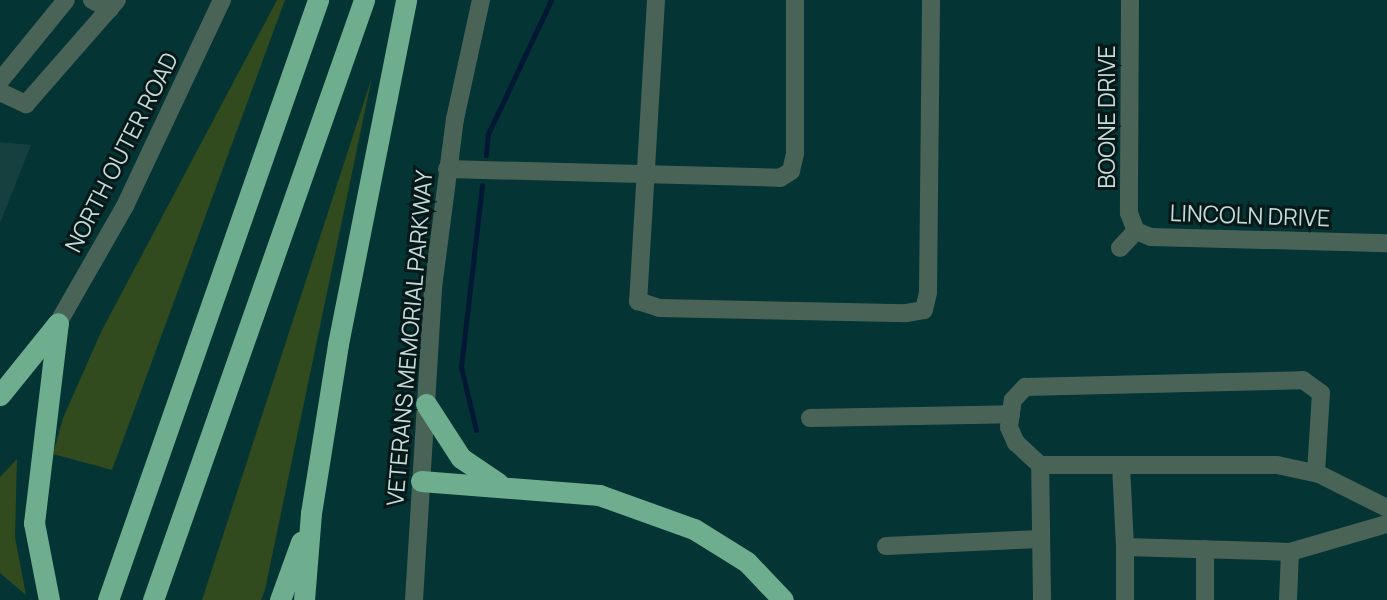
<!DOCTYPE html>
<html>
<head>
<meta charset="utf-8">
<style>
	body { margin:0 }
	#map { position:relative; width:1387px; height:600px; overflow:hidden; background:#043433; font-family:Manrope,sans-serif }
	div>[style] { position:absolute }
	.built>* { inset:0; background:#16403f }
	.green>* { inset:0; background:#314a1e }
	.stream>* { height:5px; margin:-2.5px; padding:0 2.5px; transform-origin:2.5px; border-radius:2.5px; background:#001834 }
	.minor>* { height:18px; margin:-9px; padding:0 9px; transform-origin:9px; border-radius:9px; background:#4a6357 }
	.highway>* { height:21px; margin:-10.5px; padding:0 10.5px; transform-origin:10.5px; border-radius:10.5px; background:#6eae8f }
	span { translate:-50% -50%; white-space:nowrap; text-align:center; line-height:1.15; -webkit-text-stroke:6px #061818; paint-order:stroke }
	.street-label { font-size:23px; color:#c5dbda }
</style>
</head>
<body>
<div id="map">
	<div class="built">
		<div style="clip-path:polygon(0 142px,31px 145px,0 223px)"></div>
	</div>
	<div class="green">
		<div style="clip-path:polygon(277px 0,285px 0,112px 470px,53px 454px,63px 418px,101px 332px)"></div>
		<div style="clip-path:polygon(372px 77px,265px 590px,261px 600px,202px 600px)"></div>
		<div style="clip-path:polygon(17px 459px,15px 537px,26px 595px,0 573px,0 477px)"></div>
	</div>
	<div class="stream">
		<div style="left:486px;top:155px;width:21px;rotate:-85deg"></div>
		<div style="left:488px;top:134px;width:148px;rotate:-64.8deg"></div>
		<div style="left:476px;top:430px;width:65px;rotate:-103.4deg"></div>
		<div style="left:461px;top:367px;width:183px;rotate:-83.4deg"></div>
	</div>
	<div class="minor">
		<div style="left:92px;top:0;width:20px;rotate:27deg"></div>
		<div style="left:656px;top:0;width:302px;rotate:93.4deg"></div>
		<div style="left:638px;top:301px;width:22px;rotate:18deg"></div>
		<div style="left:659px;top:308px;width:247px;rotate:1.2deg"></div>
		<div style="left:906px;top:313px;width:18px;rotate:-9deg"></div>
		<div style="left:924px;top:310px;width:18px;rotate:-77deg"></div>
		<div style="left:928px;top:292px;width:292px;rotate:-89.4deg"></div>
		<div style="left:1130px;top:0;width:213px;rotate:90.3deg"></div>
		<div style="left:1129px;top:213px;width:19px;rotate:69deg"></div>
		<div style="left:0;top:81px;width:104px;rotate:-50.8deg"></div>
		<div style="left:0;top:92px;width:29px;rotate:25deg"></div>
		<div style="left:26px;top:104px;width:138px;rotate:-48.8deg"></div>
		<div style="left:447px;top:169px;width:333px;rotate:1.5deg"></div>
		<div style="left:780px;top:178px;width:13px;rotate:-32deg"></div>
		<div style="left:791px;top:171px;width:17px;rotate:-77deg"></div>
		<div style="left:795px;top:154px;width:154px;rotate:-90deg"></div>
		<div style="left:1136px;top:231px;width:16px;rotate:22deg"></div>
		<div style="left:1151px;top:237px;width:236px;rotate:1.5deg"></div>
		<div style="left:1120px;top:248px;width:23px;rotate:-47deg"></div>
		<div style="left:58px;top:323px;width:135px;rotate:-60.2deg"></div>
		<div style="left:125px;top:206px;width:228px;rotate:-64.8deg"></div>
		<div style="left:810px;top:418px;width:201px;rotate:-1.1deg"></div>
		<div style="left:1040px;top:465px;width:33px;rotate:-137deg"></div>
		<div style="left:1016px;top:443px;width:17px;rotate:-114deg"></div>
		<div style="left:1009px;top:427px;width:27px;rotate:-82deg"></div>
		<div style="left:1013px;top:400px;width:18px;rotate:-47deg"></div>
		<div style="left:1025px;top:387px;width:278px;rotate:-1.4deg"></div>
		<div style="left:1303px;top:380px;width:22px;rotate:36deg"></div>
		<div style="left:1321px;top:393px;width:80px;rotate:93.6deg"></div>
		<div style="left:1121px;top:465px;width:82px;rotate:87.2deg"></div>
		<div style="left:886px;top:546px;width:155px;rotate:-2.6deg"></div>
		<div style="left:1205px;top:549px;width:51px;rotate:90deg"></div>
		<div style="left:414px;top:600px;width:313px;rotate:-86.5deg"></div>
		<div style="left:433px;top:288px;width:170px;rotate:-82.6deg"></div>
		<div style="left:455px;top:119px;width:122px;rotate:-77.7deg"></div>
		<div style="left:1042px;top:600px;width:135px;rotate:-90.8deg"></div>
		<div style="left:1040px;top:465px;width:237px"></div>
		<div style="left:1277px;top:465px;width:43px;rotate:12.1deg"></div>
		<div style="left:1319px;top:474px;width:76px;rotate:26.6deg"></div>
		<div style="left:1125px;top:600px;width:53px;rotate:-90deg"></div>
		<div style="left:1125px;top:547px;width:165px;rotate:1.7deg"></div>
		<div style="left:1290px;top:552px;width:101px;rotate:-16.1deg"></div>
		<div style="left:1288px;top:600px;width:48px;rotate:-87.6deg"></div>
	</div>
	<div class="highway">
		<div style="left:0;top:395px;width:92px;rotate:-51.1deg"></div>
		<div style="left:426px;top:404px;width:64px;rotate:57.1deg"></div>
		<div style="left:461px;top:458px;width:45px;rotate:34deg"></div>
		<div style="left:421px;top:481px;width:179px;rotate:4.5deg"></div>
		<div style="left:599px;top:495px;width:101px;rotate:19.7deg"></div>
		<div style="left:694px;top:529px;width:62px;rotate:31.9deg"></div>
		<div style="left:747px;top:562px;width:52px;rotate:46.5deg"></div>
		<div style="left:49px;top:600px;width:78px;rotate:-101deg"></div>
		<div style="left:34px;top:523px;width:201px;rotate:-83.2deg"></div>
		<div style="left:108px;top:600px;width:636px;rotate:-70.71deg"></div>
		<div style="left:153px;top:600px;width:636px;rotate:-70.62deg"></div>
		<div style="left:280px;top:600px;width:62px;rotate:-70.1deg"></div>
		<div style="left:304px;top:600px;width:87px;rotate:-85.4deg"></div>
		<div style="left:311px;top:513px;width:171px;rotate:-80.9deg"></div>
		<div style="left:338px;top:344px;width:351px;rotate:-78.8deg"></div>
	</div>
	<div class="street-label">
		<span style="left:1106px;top:117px;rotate:-90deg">BOONE DRIVE</span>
		<span style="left:121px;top:152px;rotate:-63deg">NORTH OUTER ROAD</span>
		<span style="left:1250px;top:215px;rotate:2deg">LINCOLN DRIVE</span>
		<span style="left:409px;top:338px;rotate:-85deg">VETERANS MEMORIAL PARKWAY</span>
	</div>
</div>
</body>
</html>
